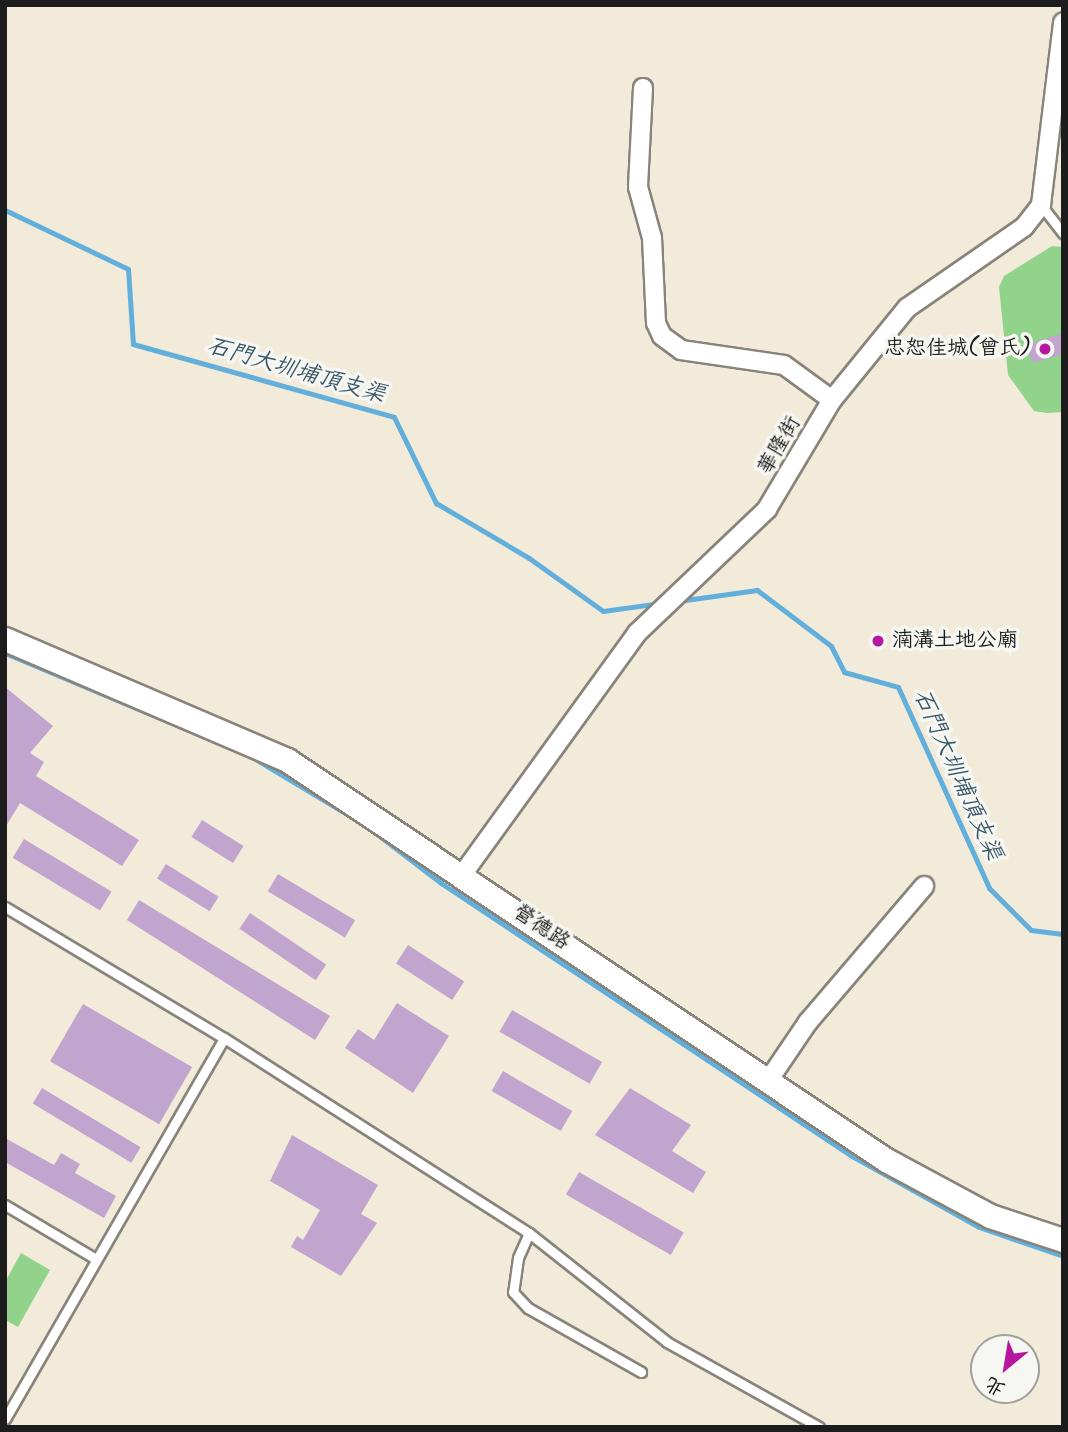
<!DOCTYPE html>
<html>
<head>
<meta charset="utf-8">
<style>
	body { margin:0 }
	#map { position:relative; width:1068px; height:1432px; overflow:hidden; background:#f3ebda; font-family:Kalam,"LXGW WenKai TC",sans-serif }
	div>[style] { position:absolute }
	.green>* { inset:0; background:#92d38b }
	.stream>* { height:5px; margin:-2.5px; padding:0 2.5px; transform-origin:2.5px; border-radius:2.5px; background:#62afdb }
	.building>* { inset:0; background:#c1a5ce; transform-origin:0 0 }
	.roads { filter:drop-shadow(2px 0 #88847b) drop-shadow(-2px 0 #88847b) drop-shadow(0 2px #88847b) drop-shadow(0 -2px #88847b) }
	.service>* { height:9px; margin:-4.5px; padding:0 4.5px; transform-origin:4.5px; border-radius:4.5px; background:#fff }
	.minor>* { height:18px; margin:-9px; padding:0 9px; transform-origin:9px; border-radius:9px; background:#fff }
	.tertiary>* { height:23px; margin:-11.5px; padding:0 11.5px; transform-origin:11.5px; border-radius:11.5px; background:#fff }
	.dots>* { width:19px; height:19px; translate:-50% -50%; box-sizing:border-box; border:4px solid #f6f6f2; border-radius:50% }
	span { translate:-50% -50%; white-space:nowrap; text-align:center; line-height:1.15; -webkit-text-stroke:7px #f6f6f2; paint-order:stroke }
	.poi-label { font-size:21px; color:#1c1c1c }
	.right { translate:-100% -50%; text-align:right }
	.left { translate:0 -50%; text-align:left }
	.street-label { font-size:21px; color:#1c1c1c }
	.water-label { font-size:23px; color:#385768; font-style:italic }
	.frame { position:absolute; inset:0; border:7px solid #1c1c1c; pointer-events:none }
	.north { position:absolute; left:970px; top:1334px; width:70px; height:70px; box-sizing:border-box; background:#f6f6f2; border:2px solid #9f9f9c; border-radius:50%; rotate:210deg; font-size:19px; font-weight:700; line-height:28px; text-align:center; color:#1c1c1c }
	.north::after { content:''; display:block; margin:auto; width:24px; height:32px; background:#b5179e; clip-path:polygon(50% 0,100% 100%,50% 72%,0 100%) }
</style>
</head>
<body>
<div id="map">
	<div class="green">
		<div style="clip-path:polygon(1052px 246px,1063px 247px,1063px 412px,1047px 413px,1034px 411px,1008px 375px,999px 287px,1004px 276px)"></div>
		<div style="clip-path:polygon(21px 1253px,50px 1270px,18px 1327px,5px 1320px,5px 1282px)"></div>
	</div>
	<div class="stream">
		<div style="left:5px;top:210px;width:136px;rotate:25.6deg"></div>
		<div style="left:128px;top:269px;width:75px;rotate:86.2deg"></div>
		<div style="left:133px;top:344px;width:271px;rotate:15.6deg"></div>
		<div style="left:394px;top:417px;width:96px;rotate:64deg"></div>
		<div style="left:436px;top:503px;width:108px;rotate:30.6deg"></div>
		<div style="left:529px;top:558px;width:91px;rotate:35.6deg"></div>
		<div style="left:603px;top:611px;width:59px;rotate:-7.9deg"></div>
		<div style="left:678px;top:601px;width:80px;rotate:-7.9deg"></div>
		<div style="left:757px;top:590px;width:93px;rotate:37.1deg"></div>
		<div style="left:831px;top:646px;width:29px;rotate:63deg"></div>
		<div style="left:844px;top:672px;width:56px;rotate:15.5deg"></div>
		<div style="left:898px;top:687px;width:221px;rotate:65.6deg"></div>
		<div style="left:989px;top:888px;width:59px;rotate:45deg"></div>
		<div style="left:1031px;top:930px;width:32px;rotate:7deg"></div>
		<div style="left:5px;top:653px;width:235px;rotate:22.8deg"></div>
		<div style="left:247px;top:754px;width:138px;rotate:31deg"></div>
		<div style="left:373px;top:831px;width:86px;rotate:37.4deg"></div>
		<div style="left:441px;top:883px;width:493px;rotate:33.6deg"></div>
		<div style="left:852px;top:1156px;width:145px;rotate:29.2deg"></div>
		<div style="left:979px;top:1227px;width:89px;rotate:19deg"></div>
	</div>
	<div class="building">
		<div style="clip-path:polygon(1063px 333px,1063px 354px,1033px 363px,1025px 345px)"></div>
		<div style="clip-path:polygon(5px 687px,53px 726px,30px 753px,44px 762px,36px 776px,139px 840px,122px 866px,20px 803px,5px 828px)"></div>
		<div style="left:202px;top:820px;width:49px;height:20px;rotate:32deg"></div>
		<div style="left:24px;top:839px;width:102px;height:22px;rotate:31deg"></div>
		<div style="left:166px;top:864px;width:62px;height:17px;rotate:32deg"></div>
		<div style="left:278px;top:874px;width:90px;height:20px;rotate:31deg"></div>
		<div style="clip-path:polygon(139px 900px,330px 1016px,315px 1040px,127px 920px)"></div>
		<div style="left:250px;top:913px;width:92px;height:19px;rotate:34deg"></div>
		<div style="left:408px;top:945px;width:67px;height:22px;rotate:33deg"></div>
		<div style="clip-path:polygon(397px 1003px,449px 1036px,413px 1093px,345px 1048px,358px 1029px,374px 1040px)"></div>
		<div style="left:83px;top:1004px;width:126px;height:66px;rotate:30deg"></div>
		<div style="left:512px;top:1010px;width:104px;height:25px;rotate:30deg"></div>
		<div style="left:503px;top:1071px;width:80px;height:23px;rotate:30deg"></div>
		<div style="left:42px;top:1088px;width:115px;height:18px;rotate:31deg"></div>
		<div style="clip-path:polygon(630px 1088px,691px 1125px,672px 1151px,706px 1172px,693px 1193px,595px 1135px)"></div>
		<div style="clip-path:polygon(292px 1135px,378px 1185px,361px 1214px,377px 1223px,341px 1276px,291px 1247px,297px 1236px,303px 1240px,320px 1210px,270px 1181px)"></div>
		<div style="clip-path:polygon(5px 1138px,54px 1165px,61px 1153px,80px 1164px,75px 1173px,116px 1196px,104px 1218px,5px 1162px)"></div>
		<div style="left:579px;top:1172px;width:121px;height:26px;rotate:30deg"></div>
	</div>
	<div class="roads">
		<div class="service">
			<div style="left:1041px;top:205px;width:36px;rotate:52deg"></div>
			<div style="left:5px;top:907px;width:255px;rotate:30.9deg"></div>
			<div style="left:224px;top:1038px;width:362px;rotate:32.6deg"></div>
			<div style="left:529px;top:1233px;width:176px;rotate:38.3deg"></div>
			<div style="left:667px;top:1342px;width:174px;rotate:29.2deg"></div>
			<div style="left:5px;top:1205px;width:106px;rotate:30.7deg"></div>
			<div style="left:529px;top:1233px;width:27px;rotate:114deg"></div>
			<div style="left:518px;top:1258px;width:34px;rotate:98deg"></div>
			<div style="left:513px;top:1292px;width:22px;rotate:47deg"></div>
			<div style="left:528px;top:1308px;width:130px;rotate:29.5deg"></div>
			<div style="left:5px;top:1419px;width:439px;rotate:-60.1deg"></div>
		</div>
		<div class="minor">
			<div style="left:643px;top:88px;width:99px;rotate:92.9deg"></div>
			<div style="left:638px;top:187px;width:53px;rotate:74.6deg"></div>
			<div style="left:652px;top:238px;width:85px;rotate:87.3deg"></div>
			<div style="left:656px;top:323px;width:14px;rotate:65deg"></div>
			<div style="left:662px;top:336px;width:24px;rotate:36deg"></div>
			<div style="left:681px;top:350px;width:104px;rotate:8.3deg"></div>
			<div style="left:784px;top:365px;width:59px;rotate:36.1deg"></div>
			<div style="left:462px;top:875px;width:299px;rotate:-54.1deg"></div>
			<div style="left:637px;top:633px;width:180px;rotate:-43.6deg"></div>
			<div style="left:767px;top:509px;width:127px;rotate:-59.2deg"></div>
			<div style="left:832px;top:400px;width:119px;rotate:-50.8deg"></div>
			<div style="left:907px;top:308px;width:142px;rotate:-34.7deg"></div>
			<div style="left:1024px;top:227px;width:28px;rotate:-52deg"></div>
			<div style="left:1041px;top:205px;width:184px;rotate:-83.1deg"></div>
			<div style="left:768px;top:1081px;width:71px;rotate:-55.9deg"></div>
			<div style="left:808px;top:1022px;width:179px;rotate:-49.5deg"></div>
		</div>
		<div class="tertiary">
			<div style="left:5px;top:639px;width:307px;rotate:23.2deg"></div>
			<div style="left:287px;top:760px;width:720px;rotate:33.73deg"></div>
			<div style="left:886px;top:1160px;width:118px;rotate:28.3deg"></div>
			<div style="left:990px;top:1216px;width:77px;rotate:18.2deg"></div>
		</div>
	</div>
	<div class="dots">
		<div style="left:1045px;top:349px;background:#b5179e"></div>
		<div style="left:878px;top:641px;background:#b5179e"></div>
	</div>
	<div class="poi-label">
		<span class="right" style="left:1031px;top:349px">忠恕佳城(曾氏)</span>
		<span class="left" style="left:892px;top:641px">湳溝土地公廟</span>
	</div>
	<div class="street-label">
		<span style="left:780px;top:446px;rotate:-60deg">華隆街</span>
		<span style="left:541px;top:928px;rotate:34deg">營德路</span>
	</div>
	<div class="water-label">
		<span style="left:296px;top:371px;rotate:16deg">石門大圳埔頂支渠</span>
		<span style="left:957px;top:775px;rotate:66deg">石門大圳埔頂支渠</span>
	</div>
	<div class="frame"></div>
	<div class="north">北</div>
</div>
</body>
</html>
